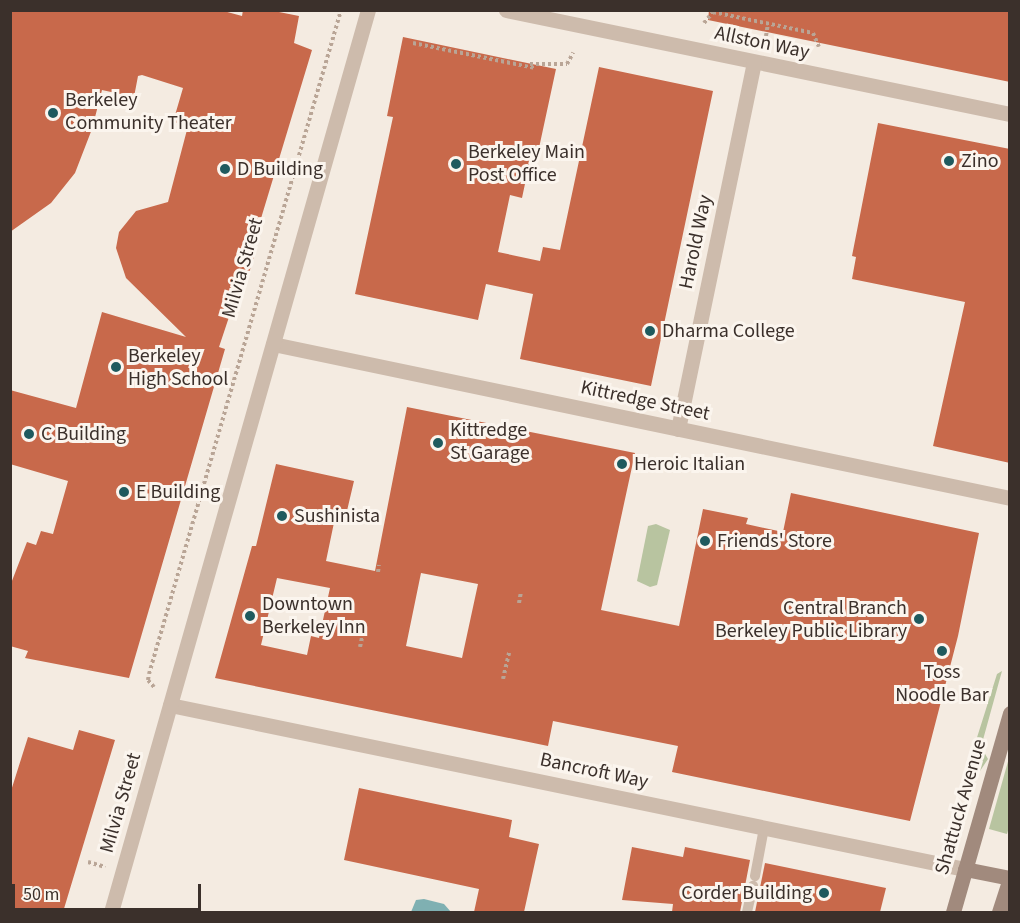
<!DOCTYPE html>
<html>
<head>
<meta charset="utf-8">
<style>
	body { margin:0 }
	#map { position:relative; width:1020px; height:923px; overflow:hidden; background:#f4ebe1; font-family:"Source Sans 3",sans-serif }
	div>[style] { position:absolute }
	.green>* { inset:0; background:#b8c4a0 }
	.water>* { inset:0; background:#7fb0b2 }
	.building>* { inset:0; background:#c8694b }
	.path>* { height:4px; margin-top:-2px; transform-origin:0; background:repeating-linear-gradient(90deg,#b9a596 0 3px,transparent 0 6px) }
	.service>* { height:10px; margin:-5px; padding:0 5px; transform-origin:5px; border-radius:5px; background:#cdbbac }
	.minor>* { height:15px; margin:-7.5px; padding:0 7.5px; transform-origin:7.5px; border-radius:7.5px; background:#cdbbac }
	.secondary>* { height:15px; margin:-7.5px; padding:0 7.5px; transform-origin:7.5px; border-radius:7.5px; background:#a18a7d }
	.dots>* { width:16px; height:16px; translate:-50% -50%; box-sizing:border-box; border:3px solid #fbf5ee; border-radius:50% }
	span { translate:-50% -50%; white-space:nowrap; text-align:center; line-height:1.15; -webkit-text-stroke:6px #fbf5ee; paint-order:stroke }
	.street-label { font-size:20px; color:#3b302b }
	.poi-label { font-size:20px; color:#3b302b }
	.left { translate:0 -50%; text-align:left }
	.right { translate:-100% -50%; text-align:right }
	.frame { position:absolute; inset:0; border:12px solid #3b302b; pointer-events:none }
	.scale { position:absolute; left:12px; top:884px; width:189px; height:27px; box-sizing:border-box; border:3px solid #3b302b; border-top:0; padding-left:8px; font-size:18px; line-height:21px; white-space:nowrap; color:#3b302b; -webkit-text-stroke:4px #fbf5ee; paint-order:stroke }
</style>
</head>
<body>
<div id="map">
	<div class="green">
		<div style="clip-path:polygon(656px 524px,670px 530px,657px 585px,650px 587px,637px 581px,648px 526px)"></div>
		<div style="clip-path:polygon(1002px 671px,981px 747px,988px 759px,980px 771px,973px 769px,974px 747px,997px 674px)"></div>
		<div style="clip-path:polygon(1009px 758px,1010px 824px,1007px 834px,989px 829px)"></div>
	</div>
	<div class="water">
		<div style="clip-path:polygon(424px 899px,444px 904px,451px 912px,411px 912px,416px 900px)"></div>
	</div>
	<div class="building">
		<div style="clip-path:polygon(10px 10px,220px 10px,242px 16px,243px 10px,269px 10px,299px 16px,294px 43px,312px 50px,252px 248px,256px 249px,241px 301px,235px 299px,219px 347px,225px 349px,129px 678px,25px 658px,28px 651px,10px 646px,10px 586px,27px 542px,36px 545px,41px 531px,53px 534px,68px 481px,10px 464px,10px 390px,76px 408px,102px 312px,186px 337px,126px 278px,116px 248px,119px 232px,136px 211px,168px 202px,188px 126px,173px 122px,183px 88px,142px 75px,138px 76px,134px 97px,102px 90px,92px 129px,75px 173px,51px 203px,10px 232px)"></div>
		<div style="clip-path:polygon(709px 10px,1010px 10px,1010px 82px,708px 20px)"></div>
		<div style="clip-path:polygon(403px 37px,556px 69px,539px 148px,533px 146px,522px 198px,510px 195px,498px 252px,540px 261px,543px 247px,560px 250px,599px 67px,713px 91px,651px 386px,520px 359px,533px 294px,486px 284px,478px 320px,355px 294px,393px 117px,387px 116px)"></div>
		<div style="clip-path:polygon(878px 123px,1010px 149px,1010px 463px,933px 446px,965px 302px,852px 279px,856px 257px,852px 256px)"></div>
		<div style="clip-path:polygon(evenodd,407px 407px,635px 453px,601px 610px,679px 626px,703px 509px,748px 518px,746px 524px,783px 532px,791px 493px,979px 533px,958px 636px,910px 821px,672px 772px,678px 746px,553px 721px,548px 746px,215px 678px,252px 546px,256px 546px,276px 464px,354px 481px,346px 515px,336px 513px,326px 561px,375px 571px,407px 407px,421px 573px,478px 584px,462px 658px,406px 646px,421px 573px,407px 407px,277px 578px,330px 588px,319px 638px,311px 636px,307px 655px,261px 645px,277px 578px)"></div>
		<div style="clip-path:polygon(79px 730px,115px 740px,63px 912px,10px 912px,10px 794px,28px 737px,73px 750px)"></div>
		<div style="clip-path:polygon(359px 788px,512px 820px,509px 837px,539px 844px,524px 912px,474px 912px,479px 889px,344px 860px)"></div>
		<div style="clip-path:polygon(632px 847px,683px 857px,685px 847px,750px 860px,740px 912px,672px 912px,673px 904px,622px 900px)"></div>
		<div style="clip-path:polygon(765px 863px,886px 888px,880px 912px,755px 912px)"></div>
	</div>
	<div class="path">
		<div style="left:704px;top:23px;width:14px;rotate:-51deg"></div>
		<div style="left:713px;top:12px;width:102px;rotate:11.9deg"></div>
		<div style="left:813px;top:33px;width:15px;rotate:67deg"></div>
		<div style="left:766px;top:36px;width:12px;rotate:-81deg"></div>
		<div style="left:413px;top:43px;width:125px;rotate:11.6deg"></div>
		<div style="left:530px;top:64px;width:37px"></div>
		<div style="left:567px;top:64px;width:13px;rotate:-61deg"></div>
		<div style="left:378px;top:572px;width:7px;rotate:-82deg"></div>
		<div style="left:519px;top:603px;width:11px;rotate:-80deg"></div>
		<div style="left:360px;top:647px;width:24px;rotate:-78deg"></div>
		<div style="left:503px;top:679px;width:27px;rotate:-77deg"></div>
		<div style="left:154px;top:687px;width:9px;rotate:-131deg"></div>
		<div style="left:148px;top:680px;width:6px;rotate:-81deg"></div>
		<div style="left:149px;top:674px;width:691px;rotate:-73.87deg"></div>
		<div style="left:88px;top:862px;width:18px;rotate:16deg"></div>
	</div>
	<div class="service">
		<div style="left:755px;top:876px;width:49px;rotate:-79.4deg"></div>
		<div style="left:747px;top:912px;width:27px;rotate:-77deg"></div>
	</div>
	<div class="minor">
		<div style="left:506px;top:10px;width:515px;rotate:11.66deg"></div>
		<div style="left:273px;top:344px;width:753px;rotate:11.8deg"></div>
		<div style="left:678px;top:429px;width:374px;rotate:-78.3deg"></div>
		<div style="left:170px;top:705px;width:812px;rotate:11.66deg"></div>
		<div style="left:111px;top:912px;width:938px;rotate:-74.1deg"></div>
	</div>
	<div class="secondary">
		<div style="left:965px;top:869px;width:46px;rotate:11.3deg"></div>
		<div style="left:953px;top:912px;width:207px;rotate:-74deg"></div>
		<div style="left:999px;top:912px;width:36px;rotate:-72deg"></div>
	</div>
	<div class="dots">
		<div style="left:53px;top:113px;background:#1f5a5e"></div>
		<div style="left:949px;top:161px;background:#1f5a5e"></div>
		<div style="left:456px;top:164px;background:#1f5a5e"></div>
		<div style="left:225px;top:169px;background:#1f5a5e"></div>
		<div style="left:650px;top:331px;background:#1f5a5e"></div>
		<div style="left:116px;top:367px;background:#1f5a5e"></div>
		<div style="left:29px;top:434px;background:#1f5a5e"></div>
		<div style="left:438px;top:443px;background:#1f5a5e"></div>
		<div style="left:622px;top:464px;background:#1f5a5e"></div>
		<div style="left:124px;top:492px;background:#1f5a5e"></div>
		<div style="left:282px;top:516px;background:#1f5a5e"></div>
		<div style="left:705px;top:541px;background:#1f5a5e"></div>
		<div style="left:250px;top:616px;background:#1f5a5e"></div>
		<div style="left:919px;top:619px;background:#1f5a5e"></div>
		<div style="left:942px;top:651px;background:#1f5a5e"></div>
		<div style="left:824px;top:893px;background:#1f5a5e"></div>
	</div>
	<div class="street-label">
		<span style="left:762px;top:43px;rotate:12deg">Allston Way</span>
		<span style="left:696px;top:242px;rotate:-78deg">Harold Way</span>
		<span style="left:243px;top:268px;rotate:-74deg">Milvia Street</span>
		<span style="left:645px;top:401px;rotate:12deg">Kittredge Street</span>
		<span style="left:594px;top:771px;rotate:12deg">Bancroft Way</span>
		<span style="left:121px;top:803px;rotate:-74deg">Milvia Street</span>
		<span style="left:961px;top:807px;rotate:-74deg">Shattuck Avenue</span>
	</div>
	<div class="poi-label">
		<span class="left" style="left:65px;top:112px">Berkeley<br>Community Theater</span>
		<span class="left" style="left:468px;top:164px">Berkeley Main<br>Post Office</span>
		<span class="left" style="left:961px;top:161px">Zino</span>
		<span class="left" style="left:237px;top:169px">D Building</span>
		<span class="left" style="left:662px;top:331px">Dharma College</span>
		<span class="left" style="left:128px;top:368px">Berkeley<br>High School</span>
		<span class="left" style="left:450px;top:442px">Kittredge<br>St Garage</span>
		<span class="left" style="left:41px;top:434px">C Building</span>
		<span class="left" style="left:634px;top:464px">Heroic Italian</span>
		<span class="left" style="left:136px;top:492px">E Building</span>
		<span class="left" style="left:294px;top:516px">Sushinista</span>
		<span class="left" style="left:717px;top:541px">Friends' Store</span>
		<span class="left" style="left:262px;top:616px">Downtown<br>Berkeley Inn</span>
		<span class="right" style="left:907px;top:620px">Central Branch<br>Berkeley Public Library</span>
		<span style="left:942px;top:684px">Toss<br>Noodle Bar</span>
		<span class="right" style="left:812px;top:893px">Corder Building</span>
	</div>
	<div class="frame"></div>
	<div class="scale">50 m</div>
</div>
</body>
</html>
